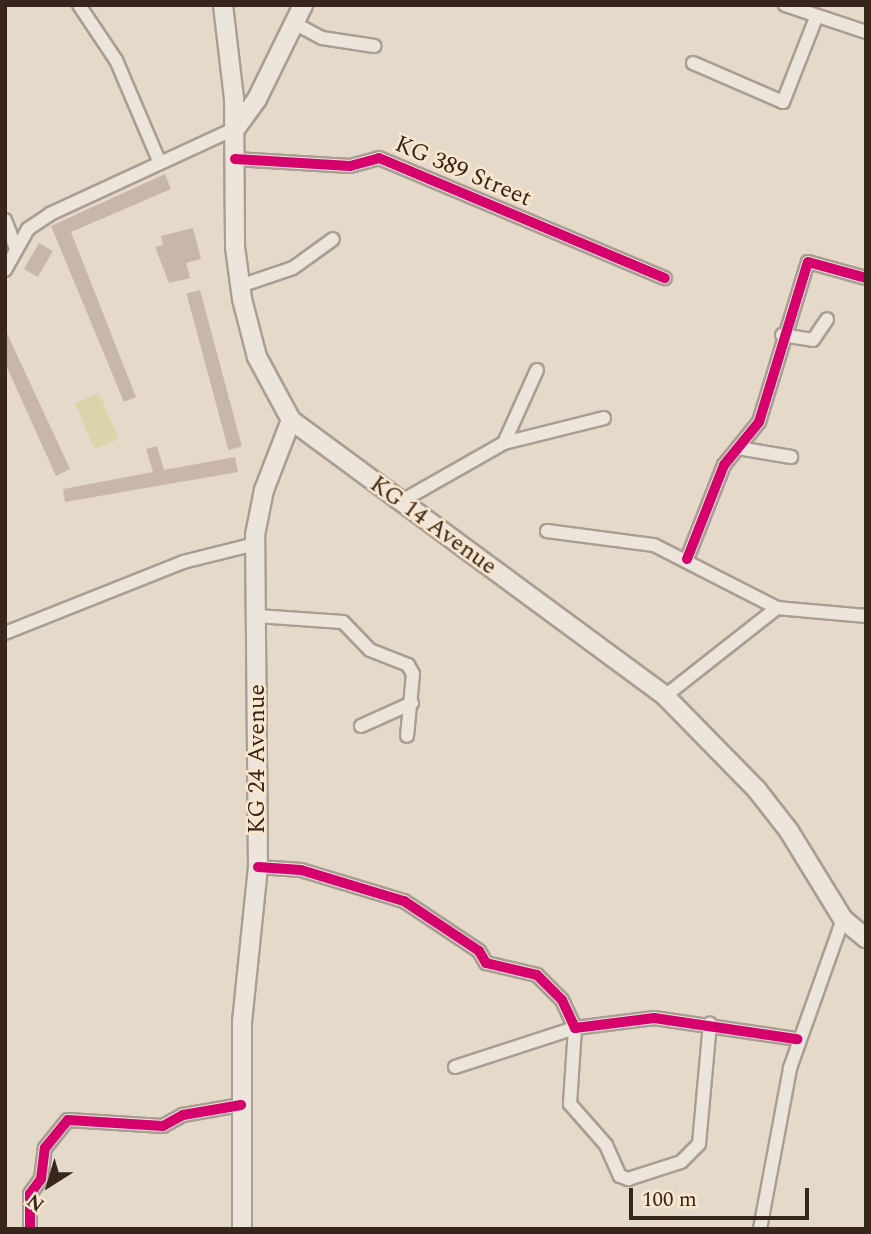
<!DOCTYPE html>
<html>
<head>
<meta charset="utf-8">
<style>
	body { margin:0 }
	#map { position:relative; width:871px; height:1234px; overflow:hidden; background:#e5d9c9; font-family:Spectral,serif }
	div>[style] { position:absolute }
	.green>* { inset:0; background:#d9d4aa; transform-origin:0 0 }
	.building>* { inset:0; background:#c9b6aa; transform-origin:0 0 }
	.roads { filter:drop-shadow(2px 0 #aa9e93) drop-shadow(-2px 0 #aa9e93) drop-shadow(0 2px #aa9e93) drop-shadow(0 -2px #aa9e93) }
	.street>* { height:12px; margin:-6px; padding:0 6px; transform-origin:6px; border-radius:6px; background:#ece5dc }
	.secondary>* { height:18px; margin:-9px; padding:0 9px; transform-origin:9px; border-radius:9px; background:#ece5dc }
	.cycleway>* { height:10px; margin:-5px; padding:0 5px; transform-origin:5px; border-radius:5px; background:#d6006c }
	span { translate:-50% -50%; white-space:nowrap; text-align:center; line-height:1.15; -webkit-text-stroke:5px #f8e6cd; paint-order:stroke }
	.street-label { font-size:24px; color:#38251b }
	.frame { position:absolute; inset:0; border:7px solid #38251b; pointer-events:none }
	.north { position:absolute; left:14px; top:1150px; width:70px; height:70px; -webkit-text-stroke:5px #f8e6cd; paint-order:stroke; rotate:217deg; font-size:19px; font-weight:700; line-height:28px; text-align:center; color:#38251b }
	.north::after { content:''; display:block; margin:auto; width:24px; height:32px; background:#38251b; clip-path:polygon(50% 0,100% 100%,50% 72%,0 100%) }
	.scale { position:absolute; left:629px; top:1188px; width:180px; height:32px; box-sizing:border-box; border:4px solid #38251b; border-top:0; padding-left:9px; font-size:21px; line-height:24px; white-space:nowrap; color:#38251b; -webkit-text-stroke:5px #f8e6cd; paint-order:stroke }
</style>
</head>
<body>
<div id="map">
	<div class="green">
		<div style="left:99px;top:393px;width:50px;height:26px;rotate:67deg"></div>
	</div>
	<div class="building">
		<div style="clip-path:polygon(165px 174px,171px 189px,71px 232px,136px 397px,124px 402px,51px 226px)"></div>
		<div style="clip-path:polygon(193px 228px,201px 259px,186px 263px,190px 278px,169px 283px,155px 247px,163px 245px,161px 236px)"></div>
		<div style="left:39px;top:243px;width:16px;height:30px;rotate:30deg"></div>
		<div style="left:200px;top:290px;width:162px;height:14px;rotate:75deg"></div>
		<div style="clip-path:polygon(5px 329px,70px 469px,56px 476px,5px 363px)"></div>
		<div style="clip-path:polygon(157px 446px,164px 470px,235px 457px,238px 472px,65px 502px,63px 489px,153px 472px,146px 449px)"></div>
	</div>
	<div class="roads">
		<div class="street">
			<div style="left:79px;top:5px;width:66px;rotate:56.1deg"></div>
			<div style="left:116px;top:60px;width:112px;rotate:66.9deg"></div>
			<div style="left:785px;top:5px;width:85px;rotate:18.4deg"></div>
			<div style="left:292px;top:22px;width:34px;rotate:28deg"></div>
			<div style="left:322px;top:38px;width:53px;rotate:8.7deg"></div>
			<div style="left:693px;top:63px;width:98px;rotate:23.4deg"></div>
			<div style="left:783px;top:102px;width:90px;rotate:-68.6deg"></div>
			<div style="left:235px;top:159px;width:115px;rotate:3.5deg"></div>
			<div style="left:350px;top:166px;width:30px;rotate:-15deg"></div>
			<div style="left:379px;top:158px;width:310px;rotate:22.8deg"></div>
			<div style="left:5px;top:220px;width:30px;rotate:69deg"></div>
			<div style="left:5px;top:270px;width:47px;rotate:-60.7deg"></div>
			<div style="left:28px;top:229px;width:27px;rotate:-34deg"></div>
			<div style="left:50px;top:214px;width:205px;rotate:-24.8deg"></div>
			<div style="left:240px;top:286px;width:56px;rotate:-18.8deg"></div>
			<div style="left:293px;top:268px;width:49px;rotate:-35.9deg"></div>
			<div style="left:782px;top:335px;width:31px;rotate:9deg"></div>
			<div style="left:813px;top:340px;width:25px;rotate:-56deg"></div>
			<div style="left:504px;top:443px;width:80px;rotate:-65.7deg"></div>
			<div style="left:738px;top:448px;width:54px;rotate:9.6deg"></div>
			<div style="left:400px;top:502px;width:120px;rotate:-29.6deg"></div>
			<div style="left:504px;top:443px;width:103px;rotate:-14deg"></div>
			<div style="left:547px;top:531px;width:108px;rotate:7.5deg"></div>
			<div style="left:654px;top:545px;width:138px;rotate:27.1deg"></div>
			<div style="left:687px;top:559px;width:101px;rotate:-68.5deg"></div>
			<div style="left:724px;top:465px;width:55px;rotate:-50.9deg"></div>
			<div style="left:759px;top:422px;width:167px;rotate:-73deg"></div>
			<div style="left:808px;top:262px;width:60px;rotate:15.4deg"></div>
			<div style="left:257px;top:616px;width:86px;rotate:4deg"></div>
			<div style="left:343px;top:622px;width:39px;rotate:46deg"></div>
			<div style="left:370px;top:650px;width:41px;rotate:21.5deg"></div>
			<div style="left:408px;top:665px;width:10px;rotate:61deg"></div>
			<div style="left:413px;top:674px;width:62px;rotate:95.5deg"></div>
			<div style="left:5px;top:633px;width:192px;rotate:-21.7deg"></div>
			<div style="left:183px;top:562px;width:74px;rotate:-14deg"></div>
			<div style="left:665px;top:696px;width:142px;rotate:-38.2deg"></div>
			<div style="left:777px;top:608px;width:89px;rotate:5.1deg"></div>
			<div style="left:361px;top:726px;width:56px;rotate:-24.3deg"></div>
			<div style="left:258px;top:867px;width:43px;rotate:4deg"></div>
			<div style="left:301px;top:870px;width:108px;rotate:16.8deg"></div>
			<div style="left:404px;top:901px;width:90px;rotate:33.7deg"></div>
			<div style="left:479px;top:951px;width:14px;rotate:60deg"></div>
			<div style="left:486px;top:963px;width:52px;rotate:13.2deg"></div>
			<div style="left:537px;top:975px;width:35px;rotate:45deg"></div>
			<div style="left:562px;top:1000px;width:31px;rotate:65deg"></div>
			<div style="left:575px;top:1028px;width:80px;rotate:-7.2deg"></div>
			<div style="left:654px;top:1018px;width:145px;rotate:8.4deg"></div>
			<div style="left:455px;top:1067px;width:126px;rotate:-18deg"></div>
			<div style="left:575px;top:1028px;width:76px;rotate:93.8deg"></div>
			<div style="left:570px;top:1104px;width:55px;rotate:48.7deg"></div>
			<div style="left:606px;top:1145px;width:34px;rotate:66deg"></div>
			<div style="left:620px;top:1176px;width:9px;rotate:21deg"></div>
			<div style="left:628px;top:1179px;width:56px;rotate:-17.8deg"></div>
			<div style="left:681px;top:1162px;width:25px;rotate:-45deg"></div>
			<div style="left:699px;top:1144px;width:121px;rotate:-84.8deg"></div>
			<div style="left:30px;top:1229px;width:35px;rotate:-90deg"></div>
			<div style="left:30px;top:1194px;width:19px;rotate:-54deg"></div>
			<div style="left:41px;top:1179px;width:31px;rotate:-83deg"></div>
			<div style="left:45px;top:1148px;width:36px;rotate:-51deg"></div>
			<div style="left:68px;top:1120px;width:95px;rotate:3.6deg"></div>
			<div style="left:163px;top:1126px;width:23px;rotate:-29deg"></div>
			<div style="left:183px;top:1115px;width:59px;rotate:-9.8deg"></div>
			<div style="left:760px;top:1229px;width:164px;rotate:-79.4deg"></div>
			<div style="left:790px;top:1068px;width:158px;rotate:-70.4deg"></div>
		</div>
		<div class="secondary">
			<div style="left:223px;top:5px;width:94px;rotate:83.3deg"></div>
			<div style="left:234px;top:98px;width:149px;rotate:89.6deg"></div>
			<div style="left:235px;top:247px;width:52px;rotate:82.3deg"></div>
			<div style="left:242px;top:299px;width:60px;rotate:75.5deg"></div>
			<div style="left:257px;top:357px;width:72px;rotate:61.6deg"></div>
			<div style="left:291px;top:420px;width:465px;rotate:36.4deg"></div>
			<div style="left:665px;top:696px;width:132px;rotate:45.6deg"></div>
			<div style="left:757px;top:790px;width:52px;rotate:52deg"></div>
			<div style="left:789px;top:831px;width:103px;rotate:58.5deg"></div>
			<div style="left:843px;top:919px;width:30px;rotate:40deg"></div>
			<div style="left:236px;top:128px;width:36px;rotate:-54deg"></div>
			<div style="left:257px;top:99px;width:105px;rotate:-63.9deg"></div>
			<div style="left:242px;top:1229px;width:207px;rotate:-90deg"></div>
			<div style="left:242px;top:1022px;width:156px;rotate:-84.1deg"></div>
			<div style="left:258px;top:867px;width:332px;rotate:-90.5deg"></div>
			<div style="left:255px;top:535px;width:46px;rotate:-78.7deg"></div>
			<div style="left:264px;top:490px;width:75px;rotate:-68.9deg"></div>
		</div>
	</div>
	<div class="cycleway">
		<div style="left:235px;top:159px;width:115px;rotate:3.5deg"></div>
		<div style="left:350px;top:166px;width:30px;rotate:-15deg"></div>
		<div style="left:379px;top:158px;width:310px;rotate:22.8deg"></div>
		<div style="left:687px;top:559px;width:101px;rotate:-68.5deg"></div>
		<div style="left:724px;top:465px;width:55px;rotate:-50.9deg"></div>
		<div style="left:759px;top:422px;width:167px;rotate:-73deg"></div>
		<div style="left:808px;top:262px;width:60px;rotate:15.4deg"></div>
		<div style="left:258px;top:867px;width:43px;rotate:4deg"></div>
		<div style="left:301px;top:870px;width:108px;rotate:16.8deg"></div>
		<div style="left:404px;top:901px;width:90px;rotate:33.7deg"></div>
		<div style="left:479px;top:951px;width:14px;rotate:60deg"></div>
		<div style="left:486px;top:963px;width:52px;rotate:13.2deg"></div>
		<div style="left:537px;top:975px;width:35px;rotate:45deg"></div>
		<div style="left:562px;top:1000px;width:31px;rotate:65deg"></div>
		<div style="left:575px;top:1028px;width:80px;rotate:-7.2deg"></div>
		<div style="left:654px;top:1018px;width:145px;rotate:8.4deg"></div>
		<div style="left:30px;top:1229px;width:35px;rotate:-90deg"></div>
		<div style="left:30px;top:1194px;width:19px;rotate:-54deg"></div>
		<div style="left:41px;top:1179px;width:31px;rotate:-83deg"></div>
		<div style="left:45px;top:1148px;width:36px;rotate:-51deg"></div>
		<div style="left:68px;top:1120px;width:95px;rotate:3.6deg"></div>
		<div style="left:163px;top:1126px;width:23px;rotate:-29deg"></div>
		<div style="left:183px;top:1115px;width:59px;rotate:-9.8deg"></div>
	</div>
	<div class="street-label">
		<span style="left:463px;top:172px;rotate:23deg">KG 389 Street</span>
		<span style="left:433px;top:526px;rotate:36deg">KG 14 Avenue</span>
		<span style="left:258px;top:759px;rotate:-90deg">KG 24 Avenue</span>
	</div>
	<div class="frame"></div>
	<div class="north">N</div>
	<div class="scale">100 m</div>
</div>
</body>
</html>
